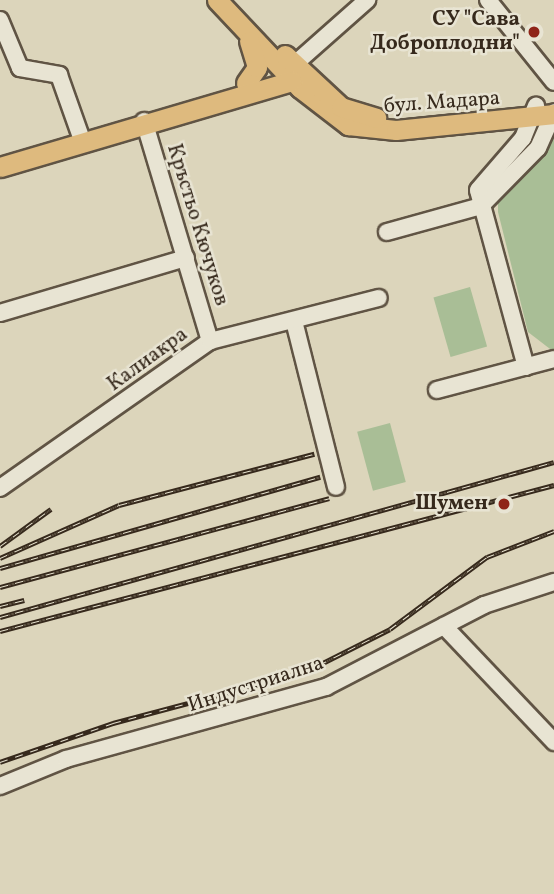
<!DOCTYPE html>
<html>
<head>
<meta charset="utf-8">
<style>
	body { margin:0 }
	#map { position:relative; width:554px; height:894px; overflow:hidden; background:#dcd5bb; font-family:Vollkorn,serif }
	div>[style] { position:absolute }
	.green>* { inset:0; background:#a9be96; transform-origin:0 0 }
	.roads { filter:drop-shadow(2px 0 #605444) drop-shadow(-2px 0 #605444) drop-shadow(0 2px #605444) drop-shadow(0 -2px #605444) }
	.minor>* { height:16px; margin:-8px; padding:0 8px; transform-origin:8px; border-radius:8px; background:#e8e4d3 }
	.major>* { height:19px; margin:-9.5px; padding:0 9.5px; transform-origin:9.5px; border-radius:9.5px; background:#deba7e }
	.rail>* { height:5px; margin-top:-2.5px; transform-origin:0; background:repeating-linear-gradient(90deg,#e8e4d3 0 8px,#36291c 0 16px); box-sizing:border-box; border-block:2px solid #36291c }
	.dots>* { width:19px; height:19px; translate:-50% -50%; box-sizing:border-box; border:4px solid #e8e4d3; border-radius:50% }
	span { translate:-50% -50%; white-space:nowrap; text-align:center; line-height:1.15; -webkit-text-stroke:5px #e8e4d3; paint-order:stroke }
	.poi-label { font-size:21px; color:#36291c; font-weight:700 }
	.right { translate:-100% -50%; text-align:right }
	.street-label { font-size:21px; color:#36291c }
</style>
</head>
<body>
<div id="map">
	<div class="green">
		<div style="clip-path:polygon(554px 133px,554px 352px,528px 332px,498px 212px,498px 195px)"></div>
		<div style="left:470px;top:287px;width:62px;height:38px;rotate:74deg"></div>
		<div style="left:390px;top:423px;width:61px;height:34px;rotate:75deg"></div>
	</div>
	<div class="roads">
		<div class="minor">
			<div style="left:488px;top:0;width:105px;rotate:51.2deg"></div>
			<div style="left:0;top:20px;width:52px;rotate:67.4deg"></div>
			<div style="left:20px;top:68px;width:40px;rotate:10deg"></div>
			<div style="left:59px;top:75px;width:69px;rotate:70.5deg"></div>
			<div style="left:288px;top:70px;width:106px;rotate:-41.5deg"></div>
			<div style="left:144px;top:121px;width:230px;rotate:73.3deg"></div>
			<div style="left:481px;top:206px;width:81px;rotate:-45.5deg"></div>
			<div style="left:538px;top:148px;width:39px;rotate:-66deg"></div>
			<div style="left:387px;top:232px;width:98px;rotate:-15.5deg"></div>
			<div style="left:0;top:313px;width:194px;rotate:-16.5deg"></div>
			<div style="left:294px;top:321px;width:171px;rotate:75.8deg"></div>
			<div style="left:526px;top:367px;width:183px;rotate:-105.2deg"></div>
			<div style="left:478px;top:190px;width:69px;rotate:-49.1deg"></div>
			<div style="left:523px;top:138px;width:35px;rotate:-68deg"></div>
			<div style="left:437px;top:390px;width:121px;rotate:-14.8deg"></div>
			<div style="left:0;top:488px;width:256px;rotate:-35deg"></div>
			<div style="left:210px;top:341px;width:174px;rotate:-14.3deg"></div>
			<div style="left:444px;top:626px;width:160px;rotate:46.5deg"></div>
			<div style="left:0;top:786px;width:71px;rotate:-22.2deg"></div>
			<div style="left:66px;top:759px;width:270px;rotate:-15.5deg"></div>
			<div style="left:326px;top:687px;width:178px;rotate:-27.4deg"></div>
			<div style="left:484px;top:605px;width:74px;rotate:-18.2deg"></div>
		</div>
		<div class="major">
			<div style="left:217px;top:0;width:121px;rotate:46.7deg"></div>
			<div style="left:300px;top:88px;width:61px;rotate:37.6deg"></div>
			<div style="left:348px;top:125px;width:48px;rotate:5.9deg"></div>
			<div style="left:396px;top:130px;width:159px;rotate:-5.8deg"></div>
			<div style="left:285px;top:55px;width:76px;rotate:42.9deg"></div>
			<div style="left:341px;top:107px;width:37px;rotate:17deg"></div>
			<div style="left:246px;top:83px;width:19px;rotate:-55deg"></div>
			<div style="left:257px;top:67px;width:27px;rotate:-107deg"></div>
			<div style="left:0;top:167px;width:304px;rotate:-16.4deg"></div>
		</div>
	</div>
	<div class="rail">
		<div style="left:0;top:546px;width:63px;rotate:-36deg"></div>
		<div style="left:0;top:558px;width:130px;rotate:-24deg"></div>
		<div style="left:119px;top:505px;width:202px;rotate:-14.7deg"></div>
		<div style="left:0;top:568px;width:333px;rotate:-15.9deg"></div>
		<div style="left:0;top:587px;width:341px;rotate:-15.1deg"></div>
		<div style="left:0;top:606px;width:25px;rotate:-14deg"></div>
		<div style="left:0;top:617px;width:575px;rotate:-15.63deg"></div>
		<div style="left:0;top:631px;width:573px;rotate:-14.76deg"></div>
		<div style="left:0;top:762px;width:120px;rotate:-19deg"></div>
		<div style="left:113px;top:723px;width:199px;rotate:-14.9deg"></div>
		<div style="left:305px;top:672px;width:95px;rotate:-26.8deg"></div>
		<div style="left:390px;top:629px;width:121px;rotate:-36.6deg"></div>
		<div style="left:487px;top:557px;width:72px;rotate:-21.2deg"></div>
	</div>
	<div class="dots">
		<div style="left:534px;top:32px;background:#8f2418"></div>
		<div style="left:504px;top:504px;background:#8f2418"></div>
	</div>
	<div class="poi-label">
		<span class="right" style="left:520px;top:32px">СУ "Сава<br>Доброплодни"</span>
		<span class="right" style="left:488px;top:504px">Шумен</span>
	</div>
	<div class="street-label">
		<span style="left:442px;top:103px;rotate:-4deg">бул. Мадара</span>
		<span style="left:197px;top:225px;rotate:73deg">Кръстьо Кючуков</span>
		<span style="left:148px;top:360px;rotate:-36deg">Калиакра</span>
		<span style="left:256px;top:685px;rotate:-18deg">Индустриална</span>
	</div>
</div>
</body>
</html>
